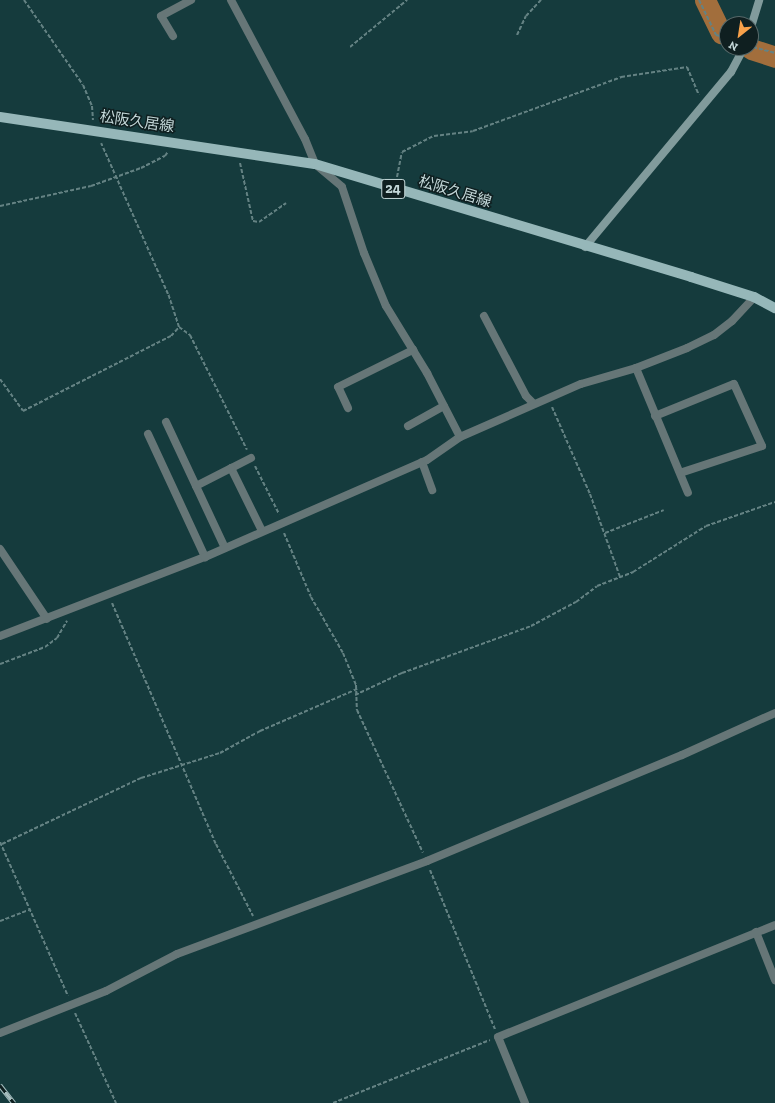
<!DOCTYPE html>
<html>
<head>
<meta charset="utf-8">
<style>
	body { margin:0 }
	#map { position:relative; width:775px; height:1103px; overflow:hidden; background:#153b3d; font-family:"Zilla Slab","Noto Sans JP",serif }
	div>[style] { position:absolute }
	.river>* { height:21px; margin:-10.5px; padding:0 10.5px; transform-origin:10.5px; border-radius:10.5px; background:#a26e3c }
	.path>* { height:2px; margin-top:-1px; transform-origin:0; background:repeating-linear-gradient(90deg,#648283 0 4px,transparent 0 6px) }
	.street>* { height:8px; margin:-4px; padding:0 4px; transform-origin:4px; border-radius:4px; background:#667677 }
	.secondary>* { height:8px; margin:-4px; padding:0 4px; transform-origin:4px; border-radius:4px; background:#819b9c }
	.primary>* { height:10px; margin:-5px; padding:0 5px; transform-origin:5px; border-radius:5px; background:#96b7b9 }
	.rail>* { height:4.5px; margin-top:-2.25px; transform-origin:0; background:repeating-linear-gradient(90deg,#0f1f20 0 9px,#a7bebf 0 18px); box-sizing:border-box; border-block:1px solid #a7bebf }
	span { translate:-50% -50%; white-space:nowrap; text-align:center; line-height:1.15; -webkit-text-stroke:3px #0f1f20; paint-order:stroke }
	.shield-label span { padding:1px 3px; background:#0f1f20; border:1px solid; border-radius:3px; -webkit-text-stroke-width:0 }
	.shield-label { font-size:14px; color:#c4d8d9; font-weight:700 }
	.street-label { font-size:15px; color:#c4d8d9 }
	.north { position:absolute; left:719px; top:16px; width:40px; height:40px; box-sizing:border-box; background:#0f1f20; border:1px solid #57696a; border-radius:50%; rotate:210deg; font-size:11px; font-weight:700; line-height:16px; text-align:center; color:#c4d8d9 }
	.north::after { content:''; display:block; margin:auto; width:14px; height:18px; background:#f8a14a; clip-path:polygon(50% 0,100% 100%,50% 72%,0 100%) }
</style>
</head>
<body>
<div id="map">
	<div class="river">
		<div style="left:705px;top:0;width:37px;rotate:64deg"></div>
		<div style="left:751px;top:49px;width:25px;rotate:18deg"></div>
	</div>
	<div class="path">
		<div style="left:24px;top:0;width:103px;rotate:55.2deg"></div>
		<div style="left:83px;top:85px;width:23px;rotate:67deg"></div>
		<div style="left:92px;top:106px;width:14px;rotate:86deg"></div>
		<div style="left:699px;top:0;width:39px;rotate:64deg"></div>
		<div style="left:716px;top:35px;width:11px;rotate:15deg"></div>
		<div style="left:517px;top:35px;width:21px;rotate:-65deg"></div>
		<div style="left:526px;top:16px;width:22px;rotate:-47deg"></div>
		<div style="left:350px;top:47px;width:74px;rotate:-39.5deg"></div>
		<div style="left:753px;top:47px;width:23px;rotate:15deg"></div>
		<div style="left:240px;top:163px;width:59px;rotate:77.4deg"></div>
		<div style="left:253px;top:221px;width:6px;rotate:9deg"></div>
		<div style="left:259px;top:222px;width:33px;rotate:-35deg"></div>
		<div style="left:397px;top:177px;width:25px;rotate:-79deg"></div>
		<div style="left:402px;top:152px;width:36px;rotate:-27deg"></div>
		<div style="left:434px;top:136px;width:39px;rotate:-7deg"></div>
		<div style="left:473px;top:131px;width:158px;rotate:-20deg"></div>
		<div style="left:621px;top:77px;width:67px;rotate:-8.6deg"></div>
		<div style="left:687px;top:67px;width:30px;rotate:67deg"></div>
		<div style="left:0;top:206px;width:93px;rotate:-12.4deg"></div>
		<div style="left:91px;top:186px;width:53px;rotate:-19.8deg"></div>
		<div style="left:141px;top:168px;width:27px;rotate:-27deg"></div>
		<div style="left:165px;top:156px;width:4px;rotate:-56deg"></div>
		<div style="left:179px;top:327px;width:14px;rotate:36deg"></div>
		<div style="left:190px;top:335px;width:128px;rotate:63.6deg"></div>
		<div style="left:0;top:379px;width:39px;rotate:54deg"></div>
		<div style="left:23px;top:411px;width:166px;rotate:-26.9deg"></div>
		<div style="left:171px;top:336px;width:12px;rotate:-48deg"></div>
		<div style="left:179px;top:327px;width:35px;rotate:-108deg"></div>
		<div style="left:168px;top:294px;width:165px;rotate:-113.9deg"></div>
		<div style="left:552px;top:407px;width:95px;rotate:66.4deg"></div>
		<div style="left:590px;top:494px;width:88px;rotate:70.1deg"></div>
		<div style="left:255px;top:466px;width:54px;rotate:63.4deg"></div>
		<div style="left:284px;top:533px;width:69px;rotate:67.1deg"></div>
		<div style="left:311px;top:597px;width:64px;rotate:60.3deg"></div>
		<div style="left:343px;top:653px;width:35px;rotate:68deg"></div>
		<div style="left:356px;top:685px;width:25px;rotate:88deg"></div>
		<div style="left:357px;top:710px;width:157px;rotate:65.2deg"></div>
		<div style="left:605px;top:533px;width:63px;rotate:-21.3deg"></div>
		<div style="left:112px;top:603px;width:262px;rotate:66.7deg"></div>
		<div style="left:216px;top:844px;width:81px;rotate:62.8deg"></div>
		<div style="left:0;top:664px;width:48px;rotate:-20.7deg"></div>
		<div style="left:45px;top:647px;width:15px;rotate:-37deg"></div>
		<div style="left:57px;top:638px;width:20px;rotate:-60deg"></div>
		<div style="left:355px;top:695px;width:52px;rotate:-25.1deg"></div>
		<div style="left:402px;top:673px;width:137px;rotate:-20deg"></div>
		<div style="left:531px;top:626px;width:51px;rotate:-28.1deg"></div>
		<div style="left:576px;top:602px;width:26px;rotate:-37deg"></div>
		<div style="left:597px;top:586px;width:39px;rotate:-21deg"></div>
		<div style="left:633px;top:572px;width:86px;rotate:-32.2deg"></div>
		<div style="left:706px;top:526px;width:73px;rotate:-19.2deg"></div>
		<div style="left:0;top:842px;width:168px;rotate:66.2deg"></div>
		<div style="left:2px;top:844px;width:154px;rotate:-25.4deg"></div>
		<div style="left:141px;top:778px;width:83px;rotate:-17.6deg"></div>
		<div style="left:220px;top:753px;width:46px;rotate:-28.8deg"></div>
		<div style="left:260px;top:731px;width:106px;rotate:-23.4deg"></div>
		<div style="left:430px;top:870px;width:172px;rotate:67.8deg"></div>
		<div style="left:0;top:921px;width:31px;rotate:-21deg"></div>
		<div style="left:75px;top:1013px;width:99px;rotate:65.5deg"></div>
		<div style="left:333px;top:1103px;width:169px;rotate:-21.9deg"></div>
	</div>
	<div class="street">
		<div style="left:231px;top:0;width:157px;rotate:62deg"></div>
		<div style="left:305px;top:139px;width:27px;rotate:68deg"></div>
		<div style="left:315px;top:164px;width:35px;rotate:40deg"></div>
		<div style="left:342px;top:187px;width:70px;rotate:71.6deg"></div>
		<div style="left:364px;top:253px;width:57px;rotate:67.5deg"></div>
		<div style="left:386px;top:306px;width:79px;rotate:58.5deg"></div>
		<div style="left:427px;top:373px;width:72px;rotate:62.7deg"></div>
		<div style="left:173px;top:36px;width:23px;rotate:-121deg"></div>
		<div style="left:161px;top:16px;width:34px;rotate:-28deg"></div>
		<div style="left:484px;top:316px;width:90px;rotate:62.3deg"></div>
		<div style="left:526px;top:396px;width:11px;rotate:45deg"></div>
		<div style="left:636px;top:368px;width:135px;rotate:67.4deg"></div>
		<div style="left:348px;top:408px;width:23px;rotate:-115deg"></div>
		<div style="left:338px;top:387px;width:84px;rotate:-26.3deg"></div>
		<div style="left:655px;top:416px;width:85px;rotate:-22.1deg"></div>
		<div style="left:734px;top:384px;width:68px;rotate:65.7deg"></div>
		<div style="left:762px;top:446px;width:86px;rotate:161.8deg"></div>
		<div style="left:166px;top:422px;width:71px;rotate:64.9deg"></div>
		<div style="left:408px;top:426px;width:41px;rotate:-29.1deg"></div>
		<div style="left:148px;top:434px;width:136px;rotate:65.1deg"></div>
		<div style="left:251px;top:458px;width:22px;rotate:153deg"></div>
		<div style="left:231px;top:468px;width:70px;rotate:63.8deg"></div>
		<div style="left:422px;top:462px;width:30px;rotate:70deg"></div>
		<div style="left:225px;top:548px;width:68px;rotate:-115.1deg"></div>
		<div style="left:196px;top:486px;width:39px;rotate:-27deg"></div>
		<div style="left:0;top:549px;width:84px;rotate:56.1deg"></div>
		<div style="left:0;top:636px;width:220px;rotate:-21.1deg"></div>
		<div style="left:205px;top:557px;width:242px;rotate:-23.6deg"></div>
		<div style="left:427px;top:460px;width:40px;rotate:-34.9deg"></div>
		<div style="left:460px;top:437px;width:132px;rotate:-23.7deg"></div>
		<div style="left:581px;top:384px;width:57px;rotate:-16.2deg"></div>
		<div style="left:636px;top:368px;width:55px;rotate:-21.4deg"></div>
		<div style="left:687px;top:348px;width:30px;rotate:-26deg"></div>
		<div style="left:714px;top:335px;width:23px;rotate:-38deg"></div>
		<div style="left:732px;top:321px;width:33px;rotate:-47deg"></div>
		<div style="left:756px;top:932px;width:52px;rotate:68.4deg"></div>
		<div style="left:0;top:1033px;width:114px;rotate:-21.6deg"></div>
		<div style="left:106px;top:991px;width:80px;rotate:-27.5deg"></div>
		<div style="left:177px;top:954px;width:267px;rotate:-20.4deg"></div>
		<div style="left:427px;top:861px;width:276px;rotate:-22.6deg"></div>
		<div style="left:682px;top:755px;width:102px;rotate:-24.3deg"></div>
		<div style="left:525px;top:1103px;width:71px;rotate:-112.2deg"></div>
		<div style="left:498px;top:1037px;width:299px;rotate:-22deg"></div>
	</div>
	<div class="secondary">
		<div style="left:751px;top:27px;width:28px;rotate:-73deg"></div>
		<div style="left:585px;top:247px;width:228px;rotate:-50.2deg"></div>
		<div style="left:731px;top:72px;width:27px;rotate:-62deg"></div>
	</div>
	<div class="primary">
		<div style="left:0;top:117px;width:318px;rotate:8.5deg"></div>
		<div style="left:315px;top:164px;width:393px;rotate:16.7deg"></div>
		<div style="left:691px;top:277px;width:66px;rotate:17.6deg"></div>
		<div style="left:754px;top:297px;width:24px;rotate:28deg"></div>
	</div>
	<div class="rail">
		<div style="left:0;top:1085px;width:23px;rotate:52deg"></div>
	</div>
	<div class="shield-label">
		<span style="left:393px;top:189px">24</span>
	</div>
	<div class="street-label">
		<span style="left:137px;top:122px;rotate:8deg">松阪久居線</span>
		<span style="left:455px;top:192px;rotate:17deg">松阪久居線</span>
	</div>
	<div class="north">N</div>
</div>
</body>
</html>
